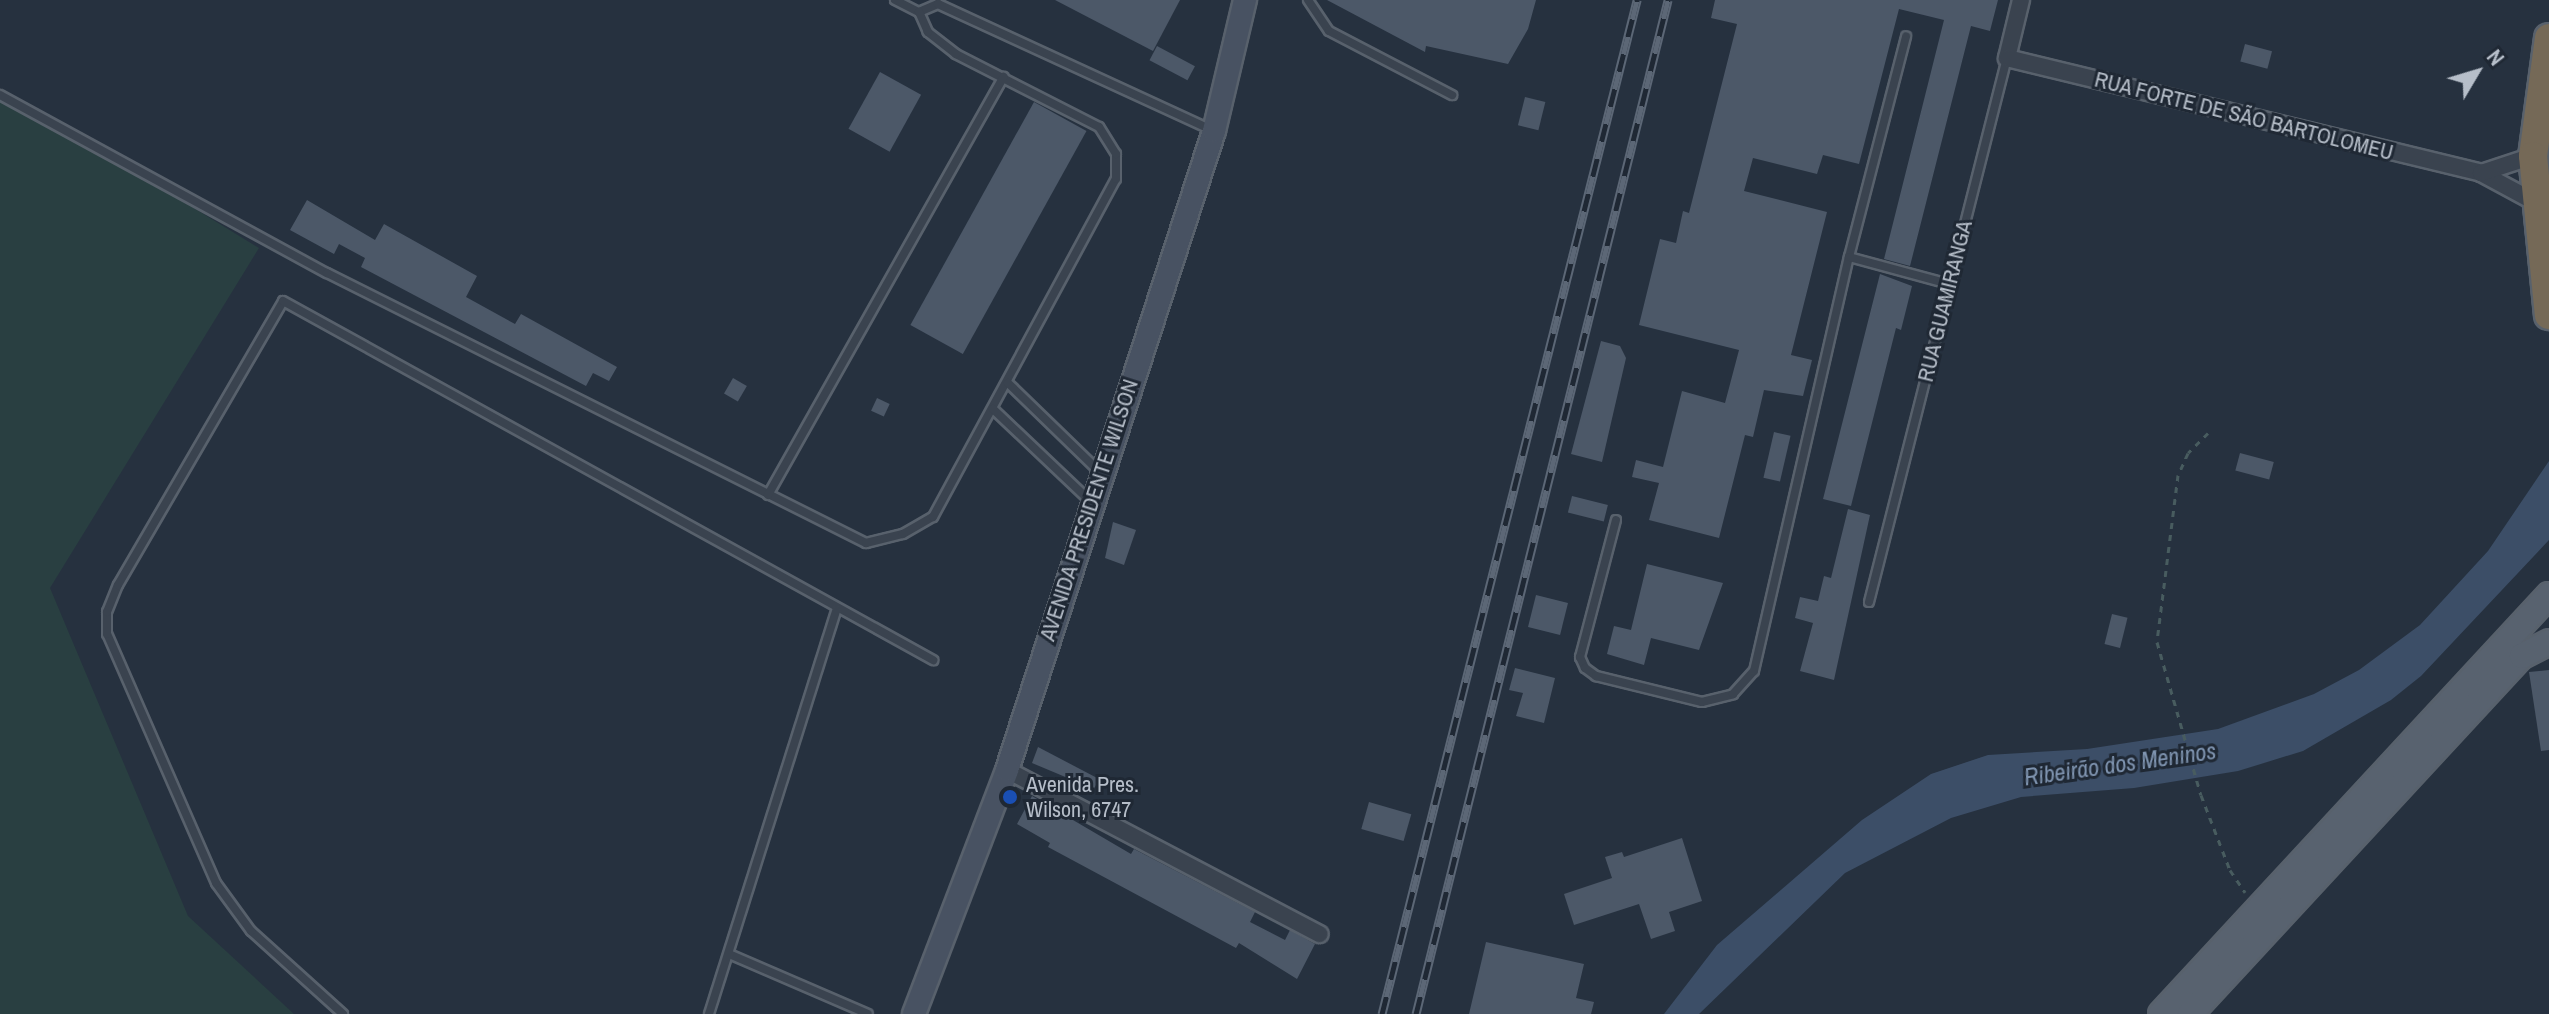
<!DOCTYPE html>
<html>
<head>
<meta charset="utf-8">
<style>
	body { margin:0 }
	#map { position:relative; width:2549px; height:1014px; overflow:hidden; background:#26313f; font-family:"Archivo Narrow",sans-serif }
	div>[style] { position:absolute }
	.green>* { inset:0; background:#293f41 }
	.water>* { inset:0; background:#3c4e67 }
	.building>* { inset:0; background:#4c5868; transform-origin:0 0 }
	.path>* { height:3px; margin-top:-1.5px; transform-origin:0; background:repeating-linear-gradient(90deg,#485c5f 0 6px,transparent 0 12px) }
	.roads { filter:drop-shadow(2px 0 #58616c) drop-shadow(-2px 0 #58616c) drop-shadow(0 2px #58616c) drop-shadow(0 -2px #58616c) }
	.lane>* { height:8px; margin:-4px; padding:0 4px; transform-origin:4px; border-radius:4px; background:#3a434f }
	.street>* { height:16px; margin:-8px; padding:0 8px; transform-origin:8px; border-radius:8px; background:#3a434f }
	.secondary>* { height:22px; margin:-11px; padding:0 11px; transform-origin:11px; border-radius:11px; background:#485262 }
	.primary>* { height:24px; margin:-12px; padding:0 12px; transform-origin:12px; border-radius:12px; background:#58626f }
	.highway>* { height:28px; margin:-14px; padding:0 14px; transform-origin:14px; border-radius:14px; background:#756957 }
	.rail>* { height:9px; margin-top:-4.5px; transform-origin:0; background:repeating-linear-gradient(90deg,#1f2834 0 18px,#5c6776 0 36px); box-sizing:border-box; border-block:2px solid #5c6776 }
	.dots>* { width:22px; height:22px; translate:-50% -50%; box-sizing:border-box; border:4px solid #1f2834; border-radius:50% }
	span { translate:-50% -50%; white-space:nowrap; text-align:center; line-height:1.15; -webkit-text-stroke:6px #1f2834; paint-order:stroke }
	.street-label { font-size:22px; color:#b6bec9 }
	.poi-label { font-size:22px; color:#b6bec9 }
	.left { translate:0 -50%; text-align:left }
	.water-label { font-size:24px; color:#7f94b0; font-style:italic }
	.north { position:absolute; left:2437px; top:32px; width:80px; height:80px; -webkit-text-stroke:6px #1f2834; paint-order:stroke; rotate:52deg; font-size:22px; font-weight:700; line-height:32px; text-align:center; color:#b6bec9 }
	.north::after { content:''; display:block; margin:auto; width:28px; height:36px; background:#b6bec9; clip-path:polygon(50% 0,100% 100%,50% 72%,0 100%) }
</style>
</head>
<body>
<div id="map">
	<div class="green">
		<div style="clip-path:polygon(0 89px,259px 248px,50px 588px,188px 916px,294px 1014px,0 1014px)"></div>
	</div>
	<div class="water">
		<div style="clip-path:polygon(2549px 461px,2549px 540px,2421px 676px,2391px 700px,2303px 751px,2238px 771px,2134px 788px,2021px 797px,1951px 818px,1845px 873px,1699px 1014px,1664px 1014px,1717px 945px,1862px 820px,1931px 774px,1988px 755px,2087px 749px,2218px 729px,2314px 694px,2359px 670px,2420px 625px,2488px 551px)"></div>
	</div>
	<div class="building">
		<div style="clip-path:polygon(1055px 0,1180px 0,1153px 51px)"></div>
		<div style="clip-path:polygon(1327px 0,1536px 0,1528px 29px,1508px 64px,1426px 46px,1425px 52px)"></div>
		<div style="clip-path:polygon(1715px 0,1998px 0,1990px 31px,1971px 26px,1910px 266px,1884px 259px,1944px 20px,1899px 9px,1859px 164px,1823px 155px,1817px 174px,1753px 158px,1744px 191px,1827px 212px,1791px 355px,1812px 360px,1803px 396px,1764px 390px,1753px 437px,1745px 435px,1719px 538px,1649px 520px,1659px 483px,1632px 477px,1636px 460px,1663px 467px,1682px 391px,1725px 403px,1739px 350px,1639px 325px,1660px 239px,1676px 243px,1683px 211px,1689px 213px,1737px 24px,1711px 18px)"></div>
		<div style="left:2245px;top:44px;width:28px;height:18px;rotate:15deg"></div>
		<div style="left:1157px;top:46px;width:43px;height:16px;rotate:28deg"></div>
		<div style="left:880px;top:72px;width:47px;height:65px;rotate:29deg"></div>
		<div style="left:1525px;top:97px;width:21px;height:29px;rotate:14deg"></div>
		<div style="left:1034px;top:102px;width:60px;height:255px;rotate:29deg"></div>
		<div style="clip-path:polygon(307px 200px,375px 240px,384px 224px,477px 276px,466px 297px,515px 324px,521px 314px,608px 362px,617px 367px,609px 381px,593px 373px,586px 386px,361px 267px,365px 258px,339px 244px,334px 254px,290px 230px)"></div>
		<div style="clip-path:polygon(1880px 274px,1912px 286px,1901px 330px,1896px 328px,1851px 506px,1823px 499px)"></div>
		<div style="clip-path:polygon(1601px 341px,1620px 346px,1626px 358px,1602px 462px,1571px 454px)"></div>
		<div style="left:733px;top:378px;width:16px;height:18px;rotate:30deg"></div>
		<div style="left:877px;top:398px;width:14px;height:14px;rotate:25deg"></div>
		<div style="left:1774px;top:432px;width:17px;height:47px;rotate:13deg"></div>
		<div style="left:2240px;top:453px;width:35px;height:18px;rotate:15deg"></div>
		<div style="left:1572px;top:496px;width:37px;height:17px;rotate:14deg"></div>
		<div style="clip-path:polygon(1848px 509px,1870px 515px,1834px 680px,1800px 671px,1813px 623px,1795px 618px,1800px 597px,1818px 601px,1824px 576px,1831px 578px)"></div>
		<div style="clip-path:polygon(1113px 522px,1136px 530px,1124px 565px,1105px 558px)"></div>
		<div style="clip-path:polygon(1647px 564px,1723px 583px,1699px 650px,1651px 638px,1644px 665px,1607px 654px,1614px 626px,1631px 630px)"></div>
		<div style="left:1536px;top:595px;width:33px;height:33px;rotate:14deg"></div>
		<div style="left:2112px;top:614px;width:16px;height:31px;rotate:14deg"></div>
		<div style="clip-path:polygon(1515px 668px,1555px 678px,1544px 723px,1516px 716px,1523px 693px,1509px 690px)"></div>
		<div style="clip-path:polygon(2549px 670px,2549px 750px,2541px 751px,2529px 672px)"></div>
		<div style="clip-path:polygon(1038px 747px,1099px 779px,1094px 789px,1032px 763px)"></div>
		<div style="clip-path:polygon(1032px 796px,1131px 854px,1134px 849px,1255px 912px,1250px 922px,1285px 940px,1290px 930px,1315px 944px,1297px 979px,1239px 943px,1236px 948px,1048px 847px,1050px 843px,1017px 824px)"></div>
		<div style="left:1369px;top:802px;width:44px;height:28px;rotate:16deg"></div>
		<div style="clip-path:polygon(1682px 838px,1702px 901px,1669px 912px,1675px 931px,1651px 939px,1639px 904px,1574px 925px,1564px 894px,1612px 878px,1605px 857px,1622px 852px,1624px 857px)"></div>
		<div style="clip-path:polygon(1486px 942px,1584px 964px,1576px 998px,1594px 1002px,1591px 1014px,1469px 1014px)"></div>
	</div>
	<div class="path">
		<div style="left:2208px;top:433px;width:28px;rotate:135deg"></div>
		<div style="left:2188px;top:453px;width:24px;rotate:114deg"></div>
		<div style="left:2178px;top:475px;width:168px;rotate:97.2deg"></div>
		<div style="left:2157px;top:642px;width:159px;rotate:74deg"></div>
		<div style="left:2201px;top:795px;width:80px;rotate:68.9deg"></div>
		<div style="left:2230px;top:870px;width:27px;rotate:56deg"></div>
	</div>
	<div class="roads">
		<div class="lane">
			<div style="left:895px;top:0;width:27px;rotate:27deg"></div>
			<div style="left:919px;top:12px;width:21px;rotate:-23deg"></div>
			<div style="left:938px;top:4px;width:304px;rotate:24.7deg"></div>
			<div style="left:1308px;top:0;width:37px;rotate:56deg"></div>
			<div style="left:1329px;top:31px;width:139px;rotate:27.5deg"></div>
			<div style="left:0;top:95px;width:372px;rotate:28.6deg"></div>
			<div style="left:327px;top:273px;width:603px;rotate:26.61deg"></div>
			<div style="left:866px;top:543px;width:38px;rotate:-14deg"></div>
			<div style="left:903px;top:534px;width:34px;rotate:-30deg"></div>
			<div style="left:933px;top:517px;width:384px;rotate:-61.6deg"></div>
			<div style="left:1116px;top:179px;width:25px;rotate:-90deg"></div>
			<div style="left:1116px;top:154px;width:32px;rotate:-122deg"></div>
			<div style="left:1099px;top:127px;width:161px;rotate:-153deg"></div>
			<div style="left:956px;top:54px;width:36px;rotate:-142deg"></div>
			<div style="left:928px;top:32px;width:22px;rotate:-114deg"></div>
			<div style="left:1849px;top:257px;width:228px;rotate:-75.5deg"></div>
			<div style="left:1008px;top:383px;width:129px;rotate:44.1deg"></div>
			<div style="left:993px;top:409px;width:135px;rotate:43.5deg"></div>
			<div style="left:768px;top:495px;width:480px;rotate:-60.6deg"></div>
			<div style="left:1616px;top:520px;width:142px;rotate:104.7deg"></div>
			<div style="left:1580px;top:657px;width:12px;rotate:66deg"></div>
			<div style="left:1585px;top:668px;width:14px;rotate:36deg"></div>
			<div style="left:1596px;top:676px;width:109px;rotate:13.8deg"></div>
			<div style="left:1702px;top:702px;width:32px;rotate:-14deg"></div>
			<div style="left:1733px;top:694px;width:31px;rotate:-48deg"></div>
			<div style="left:1754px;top:671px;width:425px;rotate:-77.1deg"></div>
			<div style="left:1849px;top:257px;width:104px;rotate:15.1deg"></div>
			<div style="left:1869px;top:602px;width:561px;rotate:-75.77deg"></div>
			<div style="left:729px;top:954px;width:151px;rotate:23.3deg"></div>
			<div style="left:343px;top:1014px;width:124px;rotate:-137.9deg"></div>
			<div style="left:251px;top:931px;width:59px;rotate:-126.1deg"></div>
			<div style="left:216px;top:883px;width:272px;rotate:-113.6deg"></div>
			<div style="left:107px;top:634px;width:22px;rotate:-90deg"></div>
			<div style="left:107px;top:612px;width:29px;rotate:-68deg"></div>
			<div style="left:118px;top:585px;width:328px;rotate:-59.8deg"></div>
			<div style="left:283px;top:301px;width:743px;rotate:28.91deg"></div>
			<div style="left:709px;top:1014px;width:423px;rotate:-72.5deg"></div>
		</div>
		<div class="street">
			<div style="left:2021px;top:0;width:60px;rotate:103.6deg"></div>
			<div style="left:2007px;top:58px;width:488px;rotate:13.6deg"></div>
			<div style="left:2481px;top:173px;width:61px;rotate:28.2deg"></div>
			<div style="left:2481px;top:173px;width:55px;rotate:-18.1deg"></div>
			<div style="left:1007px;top:770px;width:353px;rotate:27.7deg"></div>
		</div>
		<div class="secondary">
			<div style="left:914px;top:1014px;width:261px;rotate:-69.1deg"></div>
			<div style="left:1007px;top:770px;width:672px;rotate:-72.05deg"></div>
			<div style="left:1214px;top:131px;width:135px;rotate:-76.7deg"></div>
		</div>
		<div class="primary">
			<div style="left:2161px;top:1014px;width:571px;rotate:-47.2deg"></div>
			<div style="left:2190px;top:1014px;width:488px;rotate:-47.2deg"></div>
			<div style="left:2522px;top:656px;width:30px;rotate:-27deg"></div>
		</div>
		<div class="highway">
			<div style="left:2549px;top:38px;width:119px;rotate:97.7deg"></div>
			<div style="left:2533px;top:156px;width:160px;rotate:84.3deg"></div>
		</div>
	</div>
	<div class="rail">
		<div style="left:1382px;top:1014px;width:1046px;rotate:-75.88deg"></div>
		<div style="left:1416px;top:1014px;width:1045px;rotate:-76.04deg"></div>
	</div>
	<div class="dots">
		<div style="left:1010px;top:797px;background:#1a4fb4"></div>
	</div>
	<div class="street-label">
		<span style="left:2244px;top:116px;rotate:14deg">RUA FORTE DE SÃO BARTOLOMEU</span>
		<span style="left:1945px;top:301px;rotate:-76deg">RUA GUAMIRANGA</span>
		<span style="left:1089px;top:510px;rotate:-72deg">AVENIDA PRESIDENTE WILSON</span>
	</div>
	<div class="poi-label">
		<span class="left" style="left:1026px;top:797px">Avenida Pres.<br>Wilson, 6747</span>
	</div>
	<div class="water-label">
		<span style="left:2120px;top:764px;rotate:-8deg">Ribeirão dos Meninos</span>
	</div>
	<div class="north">N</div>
</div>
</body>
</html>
